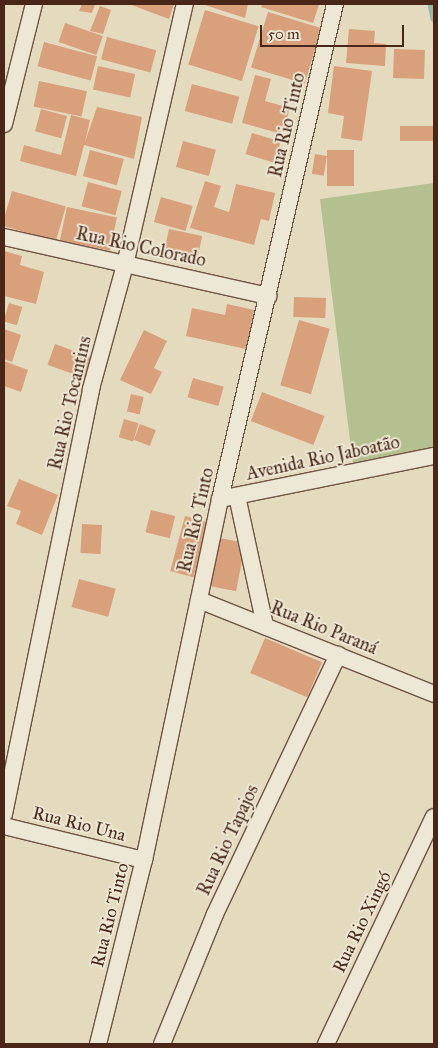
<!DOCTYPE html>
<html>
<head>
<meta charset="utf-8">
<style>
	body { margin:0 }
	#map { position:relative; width:438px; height:1048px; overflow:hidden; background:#e4dabe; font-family:"IM FELL Great Primer",serif }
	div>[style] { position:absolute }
	.green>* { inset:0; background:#b5c091 }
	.stream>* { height:5.5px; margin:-2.75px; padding:0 2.75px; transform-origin:2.75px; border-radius:2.75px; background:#96bbad }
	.building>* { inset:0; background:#d8a07b; transform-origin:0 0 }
	.roads { filter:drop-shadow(1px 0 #705342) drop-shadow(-1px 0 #705342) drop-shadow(0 1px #705342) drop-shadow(0 -1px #705342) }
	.street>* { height:16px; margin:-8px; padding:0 8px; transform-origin:8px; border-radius:8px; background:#ede7d5 }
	span { translate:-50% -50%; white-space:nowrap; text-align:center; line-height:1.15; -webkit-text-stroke:4px #ede7d5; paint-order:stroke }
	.street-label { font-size:18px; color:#4a2618 }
	.frame { position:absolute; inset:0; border:5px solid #4a2618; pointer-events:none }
	.scale { position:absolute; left:260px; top:25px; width:144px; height:22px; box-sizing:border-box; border:2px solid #4a2618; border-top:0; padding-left:6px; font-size:15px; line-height:18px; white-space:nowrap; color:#4a2618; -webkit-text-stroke:4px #ede7d5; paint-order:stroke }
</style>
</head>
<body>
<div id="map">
	<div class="green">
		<div style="clip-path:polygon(434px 183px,434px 448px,353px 464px,320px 199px)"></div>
	</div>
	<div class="stream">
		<div style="left:431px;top:4px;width:15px;rotate:79deg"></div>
	</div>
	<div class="building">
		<div style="clip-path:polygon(82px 4px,95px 4px,92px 13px,79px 11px)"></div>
		<div style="clip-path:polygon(129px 4px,174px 4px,169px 19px)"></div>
		<div style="clip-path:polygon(202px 4px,248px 4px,245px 18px)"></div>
		<div style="clip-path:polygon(262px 4px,319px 4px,313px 23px,261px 7px)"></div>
		<div style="clip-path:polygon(100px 6px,111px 10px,103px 34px,90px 31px)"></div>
		<div style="left:205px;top:10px;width:56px;height:57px;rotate:17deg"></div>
		<div style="left:268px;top:12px;width:56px;height:58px;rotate:17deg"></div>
		<div style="left:65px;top:23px;width:40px;height:20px;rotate:19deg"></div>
		<div style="clip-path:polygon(349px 29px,375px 31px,374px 43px,386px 44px,385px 66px,346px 63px)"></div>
		<div style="left:107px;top:37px;width:51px;height:23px;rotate:15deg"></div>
		<div style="left:44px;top:42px;width:55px;height:25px;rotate:15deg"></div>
		<div style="left:394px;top:49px;width:31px;height:29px;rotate:2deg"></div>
		<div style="left:98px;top:66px;width:38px;height:24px;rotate:12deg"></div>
		<div style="clip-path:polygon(334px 66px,372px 71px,362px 141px,341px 138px,344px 116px,328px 113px)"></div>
		<div style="clip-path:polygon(255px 75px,271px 79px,265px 101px,290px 108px,282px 134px,242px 123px)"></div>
		<div style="left:39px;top:81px;width:49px;height:26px;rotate:12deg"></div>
		<div style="left:192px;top:84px;width:49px;height:28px;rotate:15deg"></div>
		<div style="clip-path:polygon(97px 107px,142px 117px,134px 159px,84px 145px,76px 176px,20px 161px,24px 145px,61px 155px,71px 115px,90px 120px,85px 142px)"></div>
		<div style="left:41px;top:109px;width:27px;height:23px;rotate:15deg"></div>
		<div style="left:434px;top:126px;width:15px;height:34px;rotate:90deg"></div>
		<div style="left:252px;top:133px;width:30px;height:22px;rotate:17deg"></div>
		<div style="left:183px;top:141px;width:34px;height:27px;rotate:15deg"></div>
		<div style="left:90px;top:150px;width:35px;height:27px;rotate:15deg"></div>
		<div style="left:327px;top:150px;width:27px;height:36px"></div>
		<div style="left:315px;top:154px;width:12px;height:20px;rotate:9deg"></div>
		<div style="clip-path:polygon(205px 181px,221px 186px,214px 207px,229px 212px,236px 184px,275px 193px,269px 221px,261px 219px,254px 245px,190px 228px)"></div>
		<div style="left:88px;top:182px;width:35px;height:25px;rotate:15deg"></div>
		<div style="left:12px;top:191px;width:56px;height:36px;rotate:16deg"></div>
		<div style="left:161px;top:197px;width:33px;height:26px;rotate:16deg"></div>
		<div style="left:67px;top:207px;width:51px;height:34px;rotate:12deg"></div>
		<div style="left:169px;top:229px;width:34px;height:22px;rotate:12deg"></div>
		<div style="clip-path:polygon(4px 251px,22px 256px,20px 265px,44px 272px,36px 304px,4px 296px)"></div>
		<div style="left:294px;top:297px;width:32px;height:20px;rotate:2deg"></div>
		<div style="left:9px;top:303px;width:14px;height:19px;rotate:17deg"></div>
		<div style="clip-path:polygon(227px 304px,254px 310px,246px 349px,186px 336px,192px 308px,225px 315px)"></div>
		<div style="left:299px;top:320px;width:32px;height:68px;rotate:16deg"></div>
		<div style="clip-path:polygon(4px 329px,21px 335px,12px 362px,4px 359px)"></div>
		<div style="clip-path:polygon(144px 330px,167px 341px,154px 368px,162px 372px,151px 394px,120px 380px)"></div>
		<div style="left:55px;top:344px;width:45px;height:22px;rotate:20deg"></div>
		<div style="clip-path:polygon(4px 361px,28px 370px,21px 392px,4px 386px)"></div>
		<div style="left:193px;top:378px;width:32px;height:20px;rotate:16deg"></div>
		<div style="left:262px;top:392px;width:67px;height:31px;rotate:21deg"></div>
		<div style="left:131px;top:394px;width:13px;height:18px;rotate:13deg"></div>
		<div style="left:124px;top:419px;width:15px;height:19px;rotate:16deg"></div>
		<div style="left:140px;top:424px;width:17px;height:17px;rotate:21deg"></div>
		<div style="clip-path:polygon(19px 479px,58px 495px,42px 535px,16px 524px,21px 511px,7px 506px)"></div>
		<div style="left:151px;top:510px;width:25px;height:23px;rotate:14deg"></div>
		<div style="left:185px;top:516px;width:24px;height:57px;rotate:15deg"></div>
		<div style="left:82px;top:524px;width:20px;height:29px;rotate:3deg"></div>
		<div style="left:214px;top:537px;width:32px;height:49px;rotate:11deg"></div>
		<div style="left:79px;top:579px;width:38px;height:29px;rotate:15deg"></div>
		<div style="left:265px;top:638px;width:62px;height:38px;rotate:23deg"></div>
	</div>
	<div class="roads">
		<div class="street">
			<div style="left:4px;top:124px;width:124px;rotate:-76deg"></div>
			<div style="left:4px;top:237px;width:271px;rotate:12.6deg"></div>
			<div style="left:237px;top:496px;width:133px;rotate:77.8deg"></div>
			<div style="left:220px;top:499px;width:218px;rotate:-11.4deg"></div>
			<div style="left:199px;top:600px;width:253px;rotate:21.8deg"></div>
			<div style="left:4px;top:814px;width:434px;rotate:-78.4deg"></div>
			<div style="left:91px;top:389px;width:129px;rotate:-74.7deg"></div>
			<div style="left:125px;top:265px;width:268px;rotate:-77.1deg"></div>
			<div style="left:4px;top:826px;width:144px;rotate:13.7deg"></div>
			<div style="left:98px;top:1044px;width:190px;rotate:-76deg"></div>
			<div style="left:144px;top:860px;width:369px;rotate:-78.1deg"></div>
			<div style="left:220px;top:499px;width:508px;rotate:-76.92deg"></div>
			<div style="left:162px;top:1044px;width:140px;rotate:-67.8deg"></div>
			<div style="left:215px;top:914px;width:287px;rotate:-64.6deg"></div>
			<div style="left:326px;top:1044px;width:251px;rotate:-64.6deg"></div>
		</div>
	</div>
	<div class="street-label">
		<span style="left:287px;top:125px;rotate:-77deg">Rua Rio Tinto</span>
		<span style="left:141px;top:247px;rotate:12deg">Rua Rio Colorado</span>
		<span style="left:70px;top:403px;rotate:-77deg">Rua Rio Tocantins</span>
		<span style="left:323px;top:458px;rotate:-12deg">Avenida Rio Jaboatão</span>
		<span style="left:196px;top:520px;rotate:-77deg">Rua Rio Tinto</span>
		<span style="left:324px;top:628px;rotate:22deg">Rua Rio Paraná</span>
		<span style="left:79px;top:824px;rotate:14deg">Rua Rio Una</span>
		<span style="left:228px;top:840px;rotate:-65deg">Rua Rio Tapajos</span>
		<span style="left:110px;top:915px;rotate:-76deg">Rua Rio Tinto</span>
		<span style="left:362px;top:922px;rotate:-64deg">Rua Rio Xingó</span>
	</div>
	<div class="frame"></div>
	<div class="scale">50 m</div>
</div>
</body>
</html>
